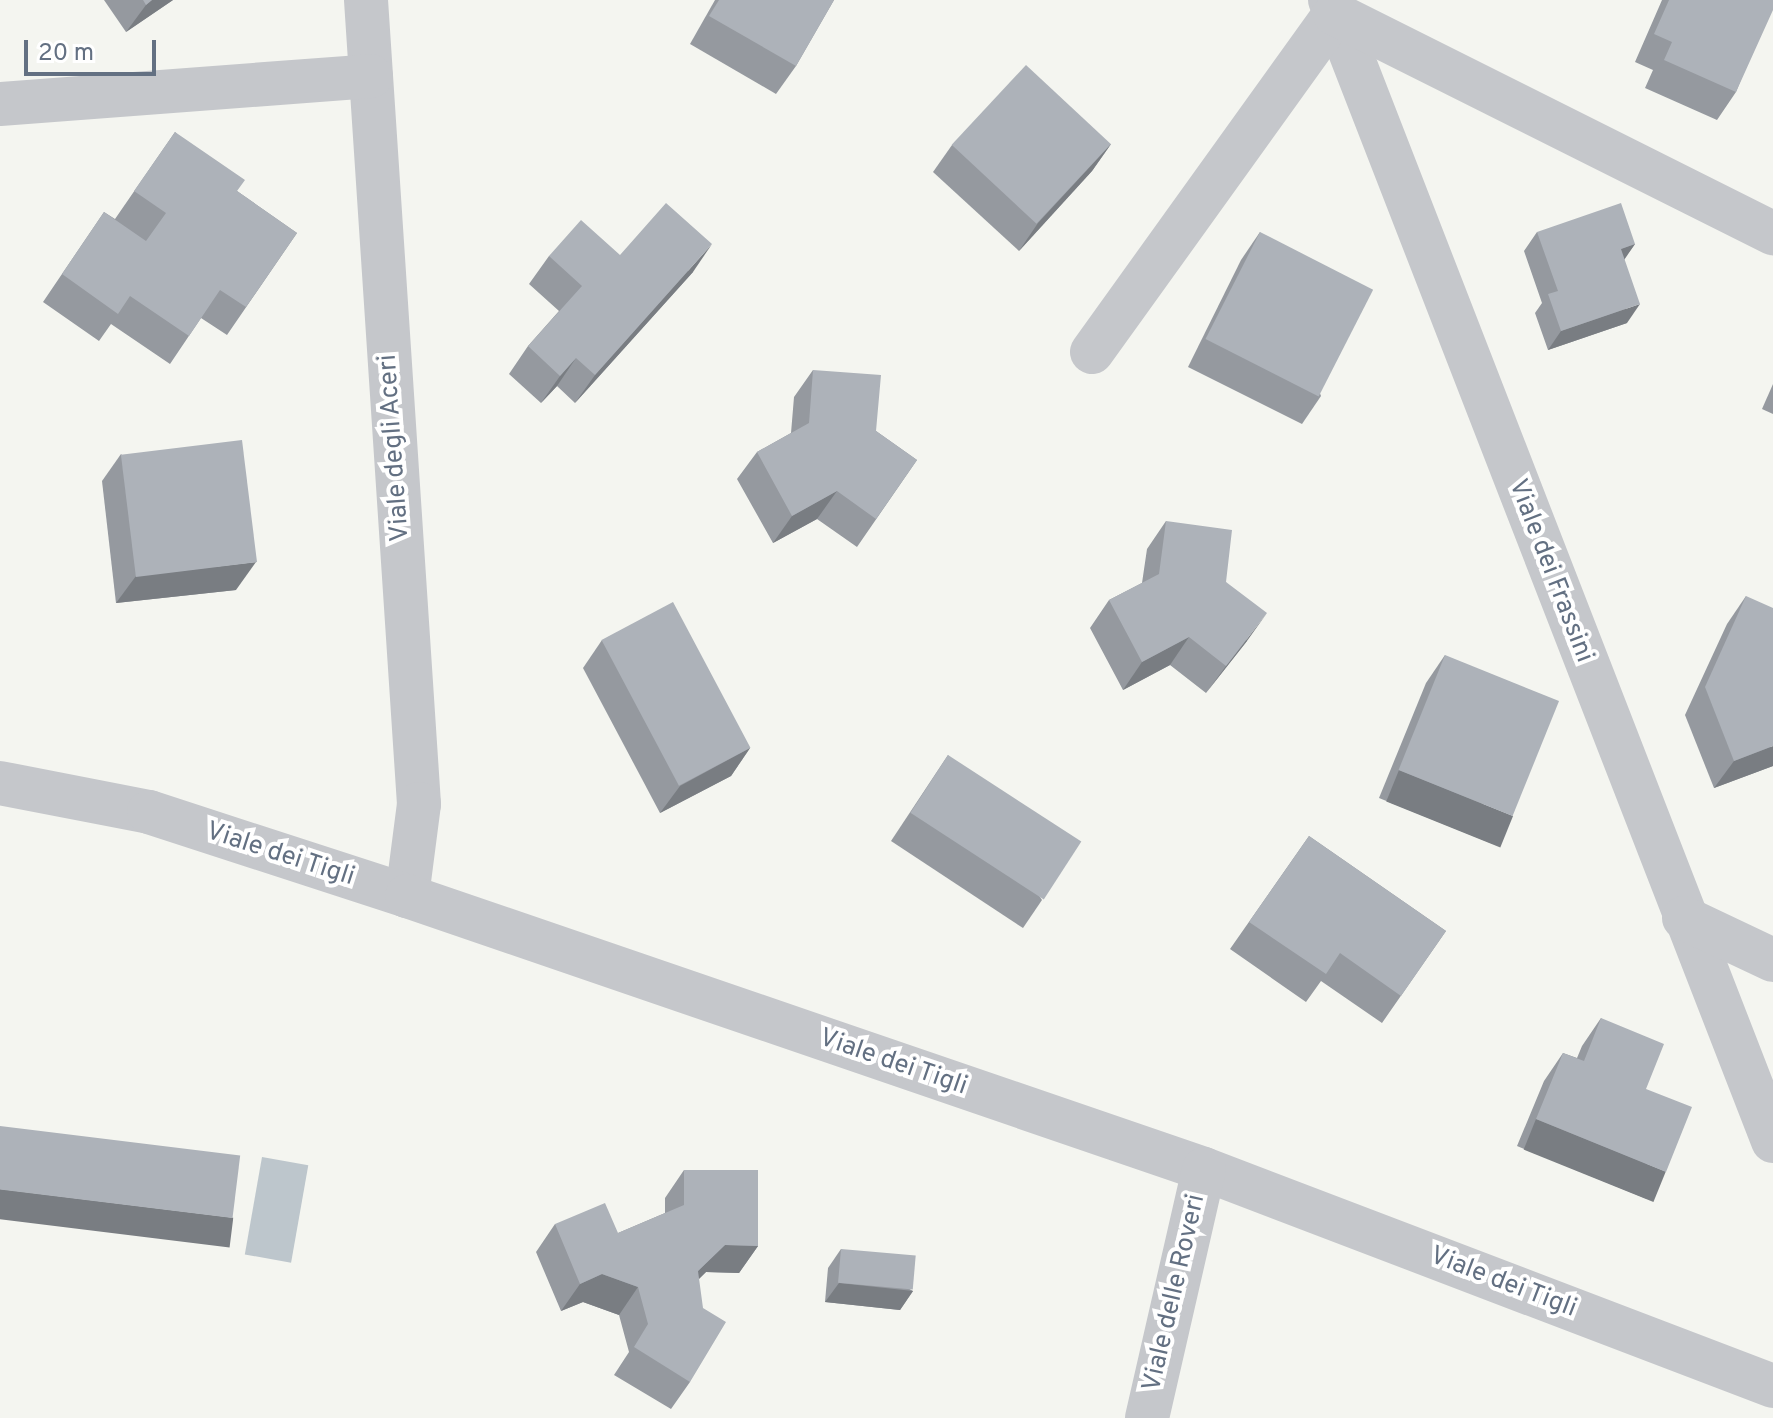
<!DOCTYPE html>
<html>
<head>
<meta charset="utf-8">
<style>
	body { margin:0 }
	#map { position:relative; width:1773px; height:1418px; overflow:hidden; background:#f4f5f0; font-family:Overpass,sans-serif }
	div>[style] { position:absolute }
	.water>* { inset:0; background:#bdc6cc; transform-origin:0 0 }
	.street>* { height:44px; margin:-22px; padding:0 22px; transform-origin:22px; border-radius:22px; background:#c5c7cb }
	.wall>* { inset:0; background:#95999f }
	.shaded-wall>* { inset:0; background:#797d82; transform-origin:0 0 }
	.building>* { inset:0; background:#adb2b9; transform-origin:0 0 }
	span { translate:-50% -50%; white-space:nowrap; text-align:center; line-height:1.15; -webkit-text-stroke:8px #fff; paint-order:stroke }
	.street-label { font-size:26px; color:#637082 }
	.scale { position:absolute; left:24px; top:40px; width:132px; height:36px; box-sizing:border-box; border:4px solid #637082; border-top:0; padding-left:10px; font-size:24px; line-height:28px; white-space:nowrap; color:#637082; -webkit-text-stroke:6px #fff; paint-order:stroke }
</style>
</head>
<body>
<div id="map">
	<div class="water">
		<div style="left:262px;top:1157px;width:47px;height:99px;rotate:10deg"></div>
	</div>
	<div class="street">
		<div style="left:366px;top:0;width:806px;rotate:86.23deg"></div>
		<div style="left:419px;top:804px;width:93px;rotate:97.4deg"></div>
		<div style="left:1330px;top:0;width:1224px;rotate:68.78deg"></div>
		<div style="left:0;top:104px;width:372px;rotate:-4.3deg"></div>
		<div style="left:1092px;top:352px;width:416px;rotate:-54.3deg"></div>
		<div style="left:1335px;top:14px;width:490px;rotate:26.6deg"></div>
		<div style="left:0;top:783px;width:152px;rotate:11deg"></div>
		<div style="left:149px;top:812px;width:271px;rotate:18deg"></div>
		<div style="left:407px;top:896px;width:842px;rotate:18.91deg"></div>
		<div style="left:1204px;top:1169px;width:609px;rotate:20.88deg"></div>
		<div style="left:1684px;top:918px;width:98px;rotate:25.3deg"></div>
		<div style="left:1147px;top:1418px;width:255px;rotate:-77.1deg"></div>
	</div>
	<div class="wall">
		<div style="clip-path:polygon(104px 0,173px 0,126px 32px)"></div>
		<div style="clip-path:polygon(715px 0,834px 0,796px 66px,776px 94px,690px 44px)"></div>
		<div style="clip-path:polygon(1662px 0,1773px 0,1736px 92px,1717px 120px,1645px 88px,1653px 70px,1635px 62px)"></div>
		<div style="clip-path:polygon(175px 132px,237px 191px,297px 233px,227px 335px,201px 318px,170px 364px,111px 324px,99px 341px,43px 302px,104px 212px,115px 219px)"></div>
		<div style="clip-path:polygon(1111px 144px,1092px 171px,1019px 251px,933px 172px,952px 145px)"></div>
		<div style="clip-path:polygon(1260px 232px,1321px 396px,1302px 424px,1188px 367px,1241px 260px)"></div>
		<div style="clip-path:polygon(1537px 232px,1635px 244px,1624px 259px,1627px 323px,1548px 350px,1535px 313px,1542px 303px,1524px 251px)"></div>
		<div style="clip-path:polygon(620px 255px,693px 272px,575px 403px,557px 386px,541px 403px,509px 374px,528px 346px,559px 311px,529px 284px,549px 256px)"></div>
		<div style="clip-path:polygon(813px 370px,876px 431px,917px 460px,857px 547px,817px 519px,773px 543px,737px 479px,757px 452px,791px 433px,794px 397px)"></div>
		<div style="clip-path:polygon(1773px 384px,1773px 414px,1762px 409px)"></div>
		<div style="clip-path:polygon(121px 454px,236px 590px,116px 603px,102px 481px)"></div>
		<div style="clip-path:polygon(1166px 521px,1226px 582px,1247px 641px,1206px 693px,1170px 665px,1123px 690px,1090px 628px,1109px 600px,1142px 583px,1147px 549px)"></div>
		<div style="clip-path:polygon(1746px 596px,1773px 766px,1714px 788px,1685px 715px,1727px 624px)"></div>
		<div style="clip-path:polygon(602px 640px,750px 748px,731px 776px,660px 813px,583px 668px)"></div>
		<div style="clip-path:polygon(1445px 655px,1493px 844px,1379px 798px,1426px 683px)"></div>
		<div style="clip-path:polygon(948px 755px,1042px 900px,1023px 928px,891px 841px)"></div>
		<div style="clip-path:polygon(1309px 836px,1446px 931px,1382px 1023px,1321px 981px,1306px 1002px,1230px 949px)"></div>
		<div style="clip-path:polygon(1601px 1018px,1646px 1089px,1647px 1199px,1517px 1146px,1544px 1081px,1563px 1053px,1577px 1058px,1582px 1046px)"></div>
		<div style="clip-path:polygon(684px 1170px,758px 1246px,739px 1273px,706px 1272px,699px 1279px,690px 1382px,671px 1409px,614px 1375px,629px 1352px,619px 1315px,583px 1302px,561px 1311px,536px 1252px,555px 1224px,618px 1233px,665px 1213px,665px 1198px)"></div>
		<div style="clip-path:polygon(841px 1249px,913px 1291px,900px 1310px,825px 1302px,828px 1268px)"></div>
	</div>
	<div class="shaded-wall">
		<div style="clip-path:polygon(152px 0,173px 0,126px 32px,146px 5px)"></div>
		<div style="clip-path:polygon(1111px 144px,1092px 171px,1019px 251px,1038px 223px)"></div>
		<div style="clip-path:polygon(712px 244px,693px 272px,575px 403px,595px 375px)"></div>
		<div style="clip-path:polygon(1635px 244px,1622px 263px,1621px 249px)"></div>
		<div style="clip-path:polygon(1640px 304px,1627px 323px,1548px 350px,1561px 331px)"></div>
		<div style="clip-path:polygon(576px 358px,557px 386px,541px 403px,560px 376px)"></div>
		<div style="clip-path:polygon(837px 491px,817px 519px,773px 543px,792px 516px)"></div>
		<div style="clip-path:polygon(256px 562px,236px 590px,116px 603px,136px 576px)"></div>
		<div style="clip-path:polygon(1267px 613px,1247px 641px,1206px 693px,1226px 666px)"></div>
		<div style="clip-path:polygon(1189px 637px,1170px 665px,1123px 690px,1142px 662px)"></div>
		<div style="clip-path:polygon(1773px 746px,1773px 766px,1714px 788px,1734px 761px)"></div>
		<div style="clip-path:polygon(750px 748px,731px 776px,660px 813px,680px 786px)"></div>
		<div style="left:1399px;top:770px;width:123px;height:34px;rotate:22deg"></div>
		<div style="left:1536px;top:1119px;width:140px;height:33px;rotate:22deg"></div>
		<div style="left:0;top:1189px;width:235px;height:30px;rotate:7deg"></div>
		<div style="clip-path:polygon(725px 1245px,758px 1246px,739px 1273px,706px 1272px,678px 1299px,698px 1271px)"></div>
		<div style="clip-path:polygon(602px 1274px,638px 1287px,619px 1315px,583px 1302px,561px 1311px,580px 1284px)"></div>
		<div style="clip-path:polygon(839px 1283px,913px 1291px,900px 1310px,825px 1302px)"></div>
	</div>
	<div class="building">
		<div style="clip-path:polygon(143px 0,152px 0,146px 5px)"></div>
		<div style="clip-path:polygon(719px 0,834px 0,796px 66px,709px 16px)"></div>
		<div style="clip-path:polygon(1669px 0,1773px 0,1773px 10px,1736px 92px,1664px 60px,1672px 42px,1654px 34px)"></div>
		<div style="left:1026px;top:65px;width:116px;height:109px;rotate:43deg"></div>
		<div style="clip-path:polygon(175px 132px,245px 180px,237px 191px,297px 233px,246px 307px,220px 290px,189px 336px,130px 296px,118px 314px,62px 274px,104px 212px,146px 241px,166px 213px,134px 191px)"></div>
		<div style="clip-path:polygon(666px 203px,712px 244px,595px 375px,576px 358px,560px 376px,528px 346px,582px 286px,549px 256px,581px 220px,620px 255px)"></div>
		<div style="clip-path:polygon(1621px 203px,1635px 244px,1621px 249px,1640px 304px,1561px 331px,1548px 294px,1558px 291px,1537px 232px)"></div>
		<div style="left:1260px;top:232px;width:127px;height:120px;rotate:27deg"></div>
		<div style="clip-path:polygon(813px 370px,881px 375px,876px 431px,917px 460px,876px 519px,837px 491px,792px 516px,757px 452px,809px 423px)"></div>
		<div style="left:242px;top:440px;width:123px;height:122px;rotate:83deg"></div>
		<div style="clip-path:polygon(1166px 521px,1232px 530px,1226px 582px,1267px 613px,1226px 666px,1189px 637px,1142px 662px,1109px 600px,1159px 574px)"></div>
		<div style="clip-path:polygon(1746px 596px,1773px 608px,1773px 746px,1734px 761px,1705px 687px)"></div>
		<div style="left:673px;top:602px;width:165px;height:81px;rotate:62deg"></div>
		<div style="left:1445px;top:655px;width:123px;height:124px;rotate:22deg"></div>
		<div style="left:948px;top:755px;width:159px;height:69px;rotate:33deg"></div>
		<div style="clip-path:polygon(1309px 836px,1446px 931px,1401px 996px,1340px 953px,1326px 974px,1249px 922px)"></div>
		<div style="clip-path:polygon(1601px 1018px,1664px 1044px,1646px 1089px,1692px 1107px,1666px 1172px,1536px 1119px,1563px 1053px,1584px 1061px)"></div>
		<div style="left:0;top:1126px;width:242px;height:63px;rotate:7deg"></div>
		<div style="clip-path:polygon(684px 1170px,758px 1170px,758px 1246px,725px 1245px,698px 1271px,703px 1308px,726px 1322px,690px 1382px,634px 1347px,648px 1324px,638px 1287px,602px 1274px,580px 1284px,555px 1224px,605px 1203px,618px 1233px,684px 1205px)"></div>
		<div style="left:841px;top:1249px;width:75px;height:34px;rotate:5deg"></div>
	</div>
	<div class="street-label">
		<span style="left:395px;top:448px;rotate:-94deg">Viale degli Aceri</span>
		<span style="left:1550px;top:571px;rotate:69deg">Viale dei Frassini</span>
		<span style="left:280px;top:855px;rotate:18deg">Viale dei Tigli</span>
		<span style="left:893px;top:1063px;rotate:19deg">Viale dei Tigli</span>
		<span style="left:1503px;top:1283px;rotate:21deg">Viale dei Tigli</span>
		<span style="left:1175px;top:1293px;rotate:-77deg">Viale delle Roveri</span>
	</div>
	<div class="scale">20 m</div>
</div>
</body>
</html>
